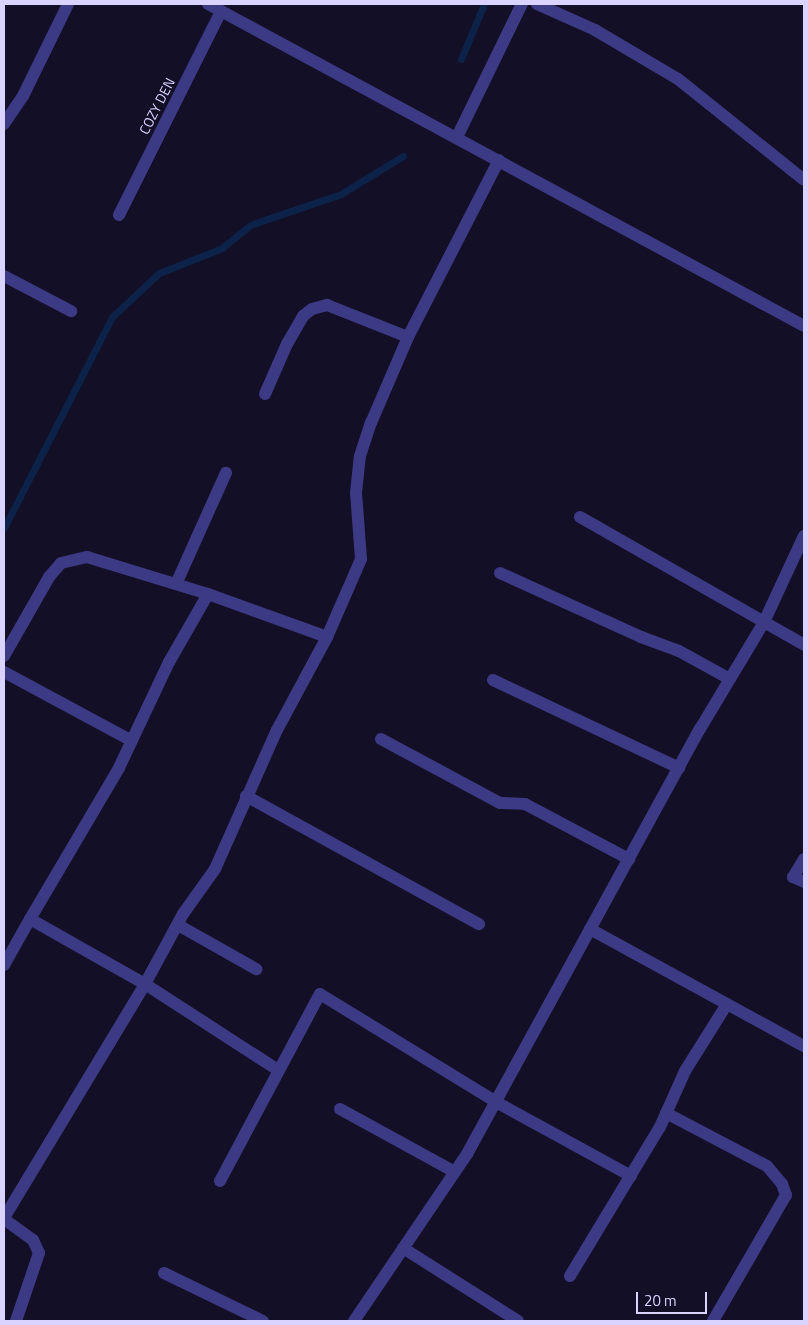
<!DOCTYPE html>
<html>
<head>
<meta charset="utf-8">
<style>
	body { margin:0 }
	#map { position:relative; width:808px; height:1325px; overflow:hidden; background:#130f26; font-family:"Titillium Web",sans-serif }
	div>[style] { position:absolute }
	.stream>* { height:7px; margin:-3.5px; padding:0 3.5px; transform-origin:3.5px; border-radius:3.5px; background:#0c2248 }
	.minor>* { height:12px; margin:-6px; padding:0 6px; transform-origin:6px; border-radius:6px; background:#3d3a85 }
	span { translate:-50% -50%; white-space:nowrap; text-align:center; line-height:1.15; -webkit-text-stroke:4.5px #130f26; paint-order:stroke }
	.street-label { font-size:14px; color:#d9d4ff }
	.frame { position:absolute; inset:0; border:5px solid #d9d4ff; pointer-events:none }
	.scale { position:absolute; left:636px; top:1292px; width:71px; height:22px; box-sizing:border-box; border:2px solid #d9d4ff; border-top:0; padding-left:6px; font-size:15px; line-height:18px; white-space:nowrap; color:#d9d4ff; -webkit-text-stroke:4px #130f26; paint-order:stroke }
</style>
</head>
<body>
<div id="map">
	<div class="stream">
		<div style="left:461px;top:59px;width:60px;rotate:-67.3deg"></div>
		<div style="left:4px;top:528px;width:237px;rotate:-62.9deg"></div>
		<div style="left:112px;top:317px;width:64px;rotate:-43.1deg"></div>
		<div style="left:159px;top:273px;width:68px;rotate:-21.6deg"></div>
		<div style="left:222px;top:248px;width:36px;rotate:-39deg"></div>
		<div style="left:250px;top:225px;width:96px;rotate:-18.8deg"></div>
		<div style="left:341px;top:194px;width:73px;rotate:-31.5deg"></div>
	</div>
	<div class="minor">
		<div style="left:208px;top:4px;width:677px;rotate:28.38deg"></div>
		<div style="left:537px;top:4px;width:64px;rotate:24.1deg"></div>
		<div style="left:595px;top:30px;width:96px;rotate:30.6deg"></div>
		<div style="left:678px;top:79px;width:161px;rotate:38.7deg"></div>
		<div style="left:4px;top:124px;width:34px;rotate:-56deg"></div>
		<div style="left:23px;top:96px;width:102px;rotate:-63.9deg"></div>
		<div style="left:457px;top:137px;width:148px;rotate:-64deg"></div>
		<div style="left:119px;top:215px;width:228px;rotate:-63.4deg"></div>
		<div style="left:4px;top:276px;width:76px;rotate:27.6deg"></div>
		<div style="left:265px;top:394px;width:55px;rotate:-66.3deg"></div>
		<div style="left:287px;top:344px;width:32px;rotate:-60deg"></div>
		<div style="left:303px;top:316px;width:11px;rotate:-38deg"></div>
		<div style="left:312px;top:309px;width:16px;rotate:-15deg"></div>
		<div style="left:327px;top:305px;width:87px;rotate:21.6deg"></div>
		<div style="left:580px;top:517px;width:258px;rotate:29.7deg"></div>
		<div style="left:500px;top:573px;width:155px;rotate:24.4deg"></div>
		<div style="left:641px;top:637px;width:40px;rotate:20.2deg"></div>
		<div style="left:679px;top:651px;width:58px;rotate:28.8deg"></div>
		<div style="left:176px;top:584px;width:122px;rotate:-65.8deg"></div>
		<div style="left:327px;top:637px;width:85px;rotate:-66.4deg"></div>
		<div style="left:361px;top:559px;width:66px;rotate:-94.3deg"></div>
		<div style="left:356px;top:493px;width:37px;rotate:-84deg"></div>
		<div style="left:360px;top:456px;width:35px;rotate:-72deg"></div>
		<div style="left:371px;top:423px;width:94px;rotate:-66.7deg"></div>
		<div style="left:408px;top:337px;width:199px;rotate:-62.8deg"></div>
		<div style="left:4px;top:656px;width:91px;rotate:-60.3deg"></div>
		<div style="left:49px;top:577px;width:18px;rotate:-49deg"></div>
		<div style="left:61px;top:563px;width:27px;rotate:-13deg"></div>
		<div style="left:87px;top:557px;width:127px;rotate:17deg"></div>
		<div style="left:208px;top:594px;width:78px;rotate:119.8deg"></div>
		<div style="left:169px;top:662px;width:117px;rotate:115.3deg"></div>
		<div style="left:119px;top:768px;width:175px;rotate:120.5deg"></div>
		<div style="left:30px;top:919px;width:132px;rotate:29.5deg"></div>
		<div style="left:145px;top:984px;width:158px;rotate:32.9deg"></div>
		<div style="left:4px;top:672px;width:145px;rotate:28.3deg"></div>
		<div style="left:493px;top:680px;width:206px;rotate:25.3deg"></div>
		<div style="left:381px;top:739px;width:135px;rotate:28.3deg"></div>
		<div style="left:500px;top:803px;width:25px;rotate:2deg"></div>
		<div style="left:525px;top:804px;width:118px;rotate:27.9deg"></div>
		<div style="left:246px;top:796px;width:266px;rotate:28.8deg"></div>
		<div style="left:804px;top:859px;width:21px;rotate:121deg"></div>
		<div style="left:793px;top:877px;width:12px;rotate:24deg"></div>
		<div style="left:178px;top:925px;width:90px;rotate:29.4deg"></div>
		<div style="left:590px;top:929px;width:244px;rotate:28.7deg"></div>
		<div style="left:4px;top:965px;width:53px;rotate:-60.5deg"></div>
		<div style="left:340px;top:1109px;width:131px;rotate:28.7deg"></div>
		<div style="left:666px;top:1113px;width:114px;rotate:27.7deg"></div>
		<div style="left:767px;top:1166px;width:23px;rotate:50deg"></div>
		<div style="left:782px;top:1184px;width:12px;rotate:70deg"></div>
		<div style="left:786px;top:1195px;width:146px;rotate:120.1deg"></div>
		<div style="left:220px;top:1181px;width:212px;rotate:-61.9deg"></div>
		<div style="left:320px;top:994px;width:206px;rotate:31.5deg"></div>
		<div style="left:496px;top:1102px;width:154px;rotate:28.7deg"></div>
		<div style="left:4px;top:1218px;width:273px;rotate:-58.9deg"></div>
		<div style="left:145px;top:984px;width:80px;rotate:-61.5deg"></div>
		<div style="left:183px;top:914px;width:55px;rotate:-54.6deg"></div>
		<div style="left:215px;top:869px;width:152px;rotate:-66deg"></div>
		<div style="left:277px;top:730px;width:106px;rotate:-61.7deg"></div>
		<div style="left:327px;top:637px;width:127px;rotate:-160.1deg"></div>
		<div style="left:4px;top:1219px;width:36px;rotate:36deg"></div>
		<div style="left:33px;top:1240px;width:14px;rotate:65deg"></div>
		<div style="left:39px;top:1253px;width:72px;rotate:108.7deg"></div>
		<div style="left:403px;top:1248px;width:136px;rotate:32.4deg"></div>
		<div style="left:164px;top:1273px;width:110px;rotate:25.9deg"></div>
		<div style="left:570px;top:1276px;width:174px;rotate:-58.9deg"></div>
		<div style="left:660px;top:1127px;width:61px;rotate:-65.9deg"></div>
		<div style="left:685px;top:1071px;width:79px;rotate:-57.9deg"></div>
		<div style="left:354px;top:1321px;width:202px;rotate:-55.9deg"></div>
		<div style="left:467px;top:1154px;width:485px;rotate:-61.3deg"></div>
		<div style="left:700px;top:729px;width:125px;rotate:-59.1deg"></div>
		<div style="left:764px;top:622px;width:95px;rotate:-65.1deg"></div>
	</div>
	<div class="street-label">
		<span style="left:157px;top:106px;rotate:-63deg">COZY DEN</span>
	</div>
	<div class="frame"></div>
	<div class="scale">20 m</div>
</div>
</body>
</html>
